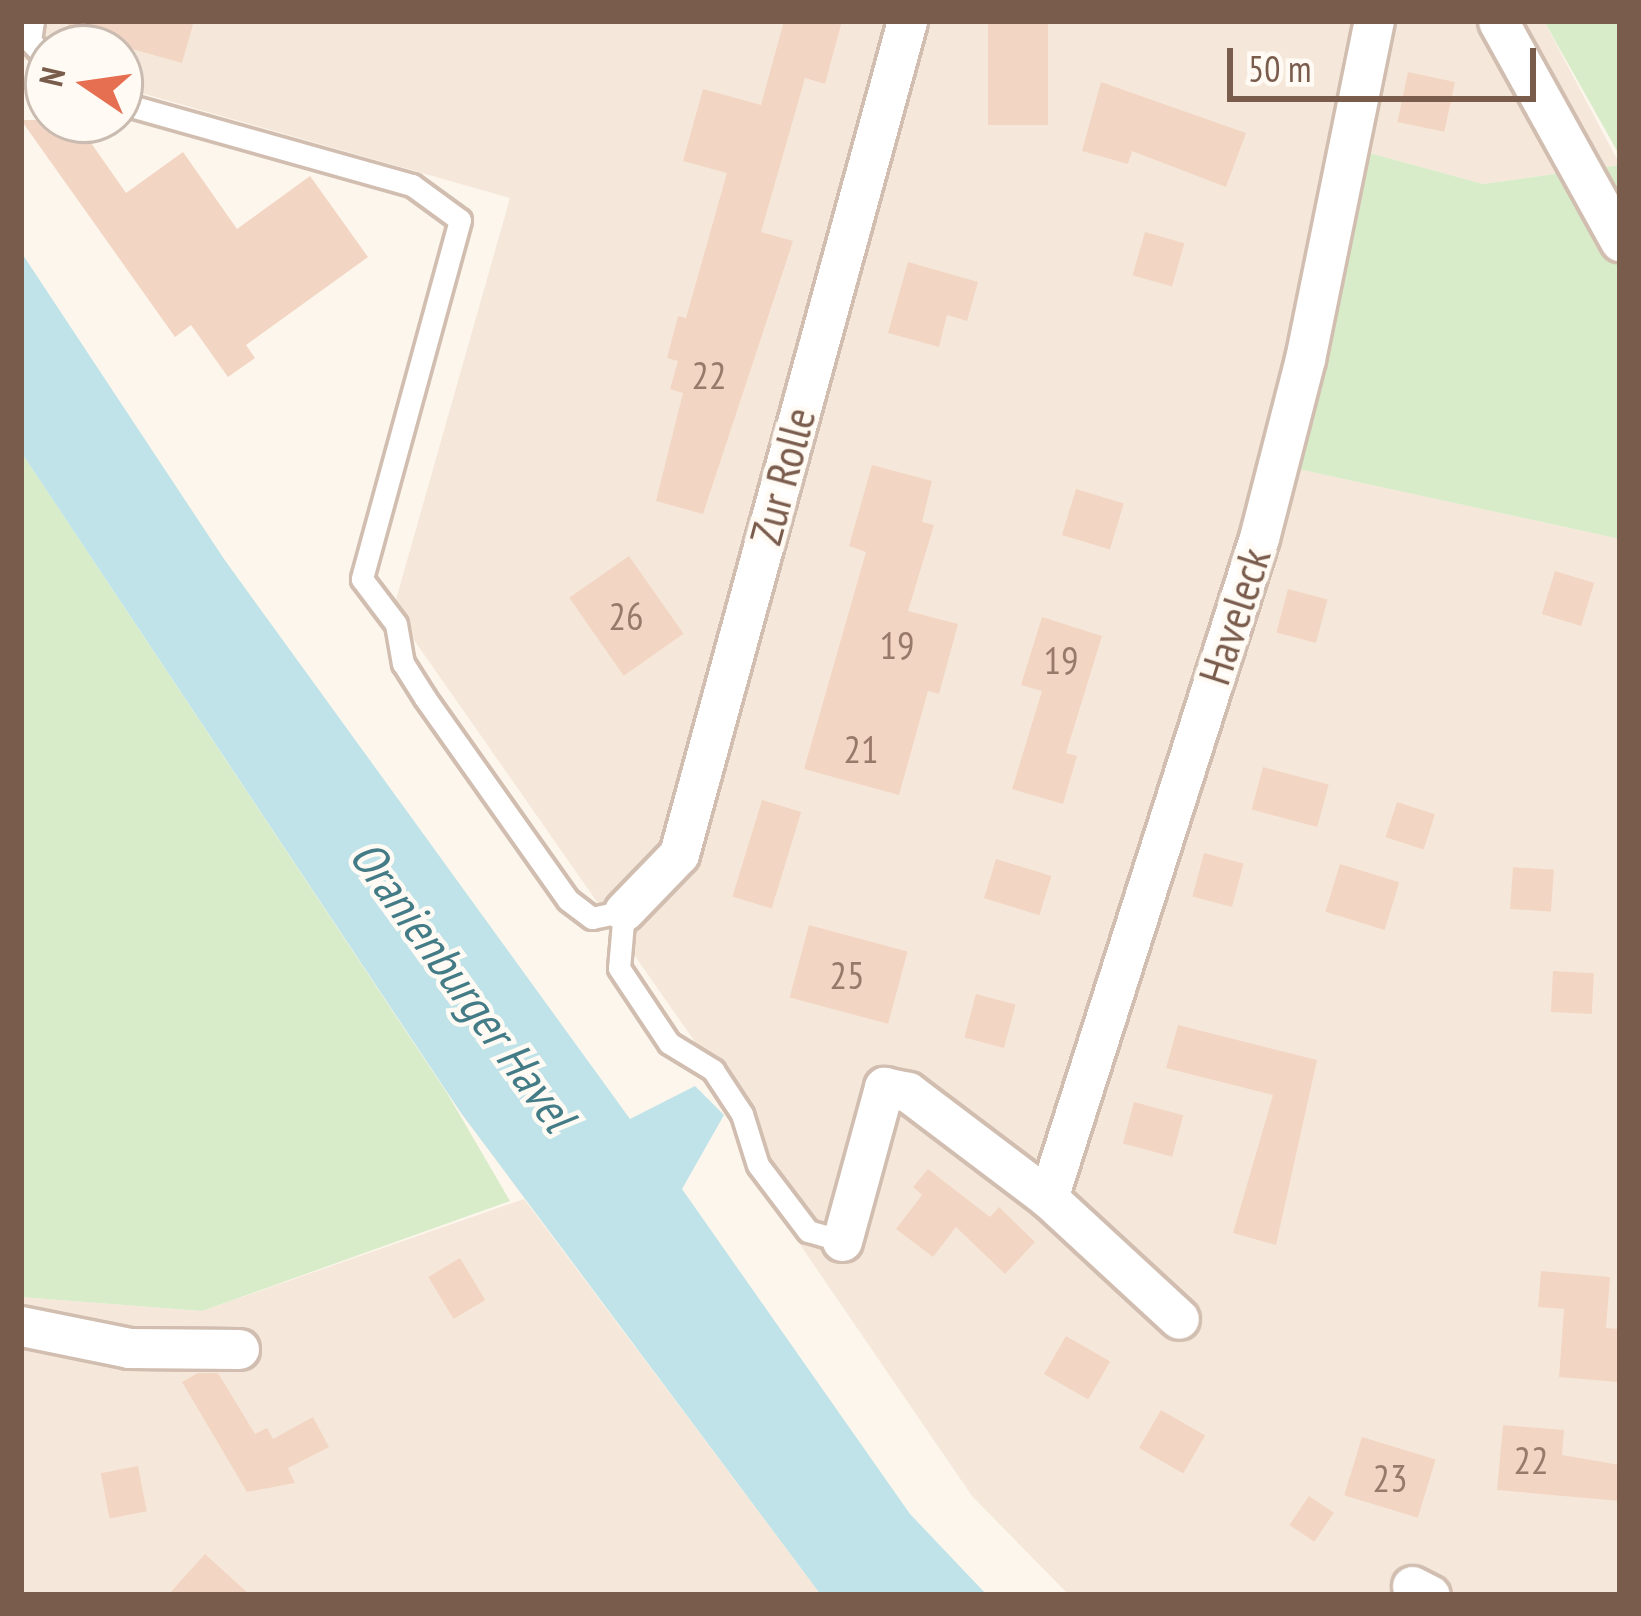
<!DOCTYPE html>
<html>
<head>
<meta charset="utf-8">
<style>
	body { margin:0 }
	#map { position:relative; width:1641px; height:1616px; overflow:hidden; background:#fdf6ec; font-family:"PT Sans Narrow",sans-serif }
	div>[style] { position:absolute }
	.residential>* { inset:0; background:#f5e8da }
	.green>* { inset:0; background:#d8ecc9 }
	.water>* { inset:0; background:#bfe3e8 }
	.building>* { inset:0; background:#f3d5c3; transform-origin:0 0 }
	.roads { filter:drop-shadow(3px 0 #d1beb0) drop-shadow(-3px 0 #d1beb0) drop-shadow(0 3px #d1beb0) drop-shadow(0 -3px #d1beb0) }
	.lane>* { height:21px; margin:-10.5px; padding:0 10.5px; transform-origin:10.5px; border-radius:10.5px; background:#fff }
	.street>* { height:39px; margin:-19.5px; padding:0 19.5px; transform-origin:19.5px; border-radius:19.5px; background:#fff }
	span { translate:-50% -50%; white-space:nowrap; text-align:center; line-height:1.15; -webkit-text-stroke:9px #fffaf3; paint-order:stroke }
	.number-label { font-size:39px; color:#987a6a }
	.number-label span { -webkit-text-stroke-width:0 }
	.street-label { font-size:45px; color:#7a5c4d }
	.water-label { font-size:48px; color:#437c86; font-style:italic }
	.frame { position:absolute; inset:0; border:24px solid #7a5c4d; pointer-events:none }
	.north { position:absolute; left:24px; top:24px; width:120px; height:120px; box-sizing:border-box; background:#fffaf3; border:3px solid #cabbb1; border-radius:50%; rotate:283deg; font-size:33px; font-weight:700; line-height:48px; text-align:center; color:#7a5c4d }
	.north::after { content:''; display:block; margin:auto; width:42px; height:54px; background:#e76f51; clip-path:polygon(50% 0,100% 100%,50% 72%,0 100%) }
	.scale { position:absolute; left:1227px; top:48px; width:309px; height:54px; box-sizing:border-box; border:6px solid #7a5c4d; border-top:0; padding-left:15px; font-size:36px; line-height:42px; white-space:nowrap; color:#7a5c4d; -webkit-text-stroke:9px #fffaf3; paint-order:stroke }
</style>
</head>
<body>
<div id="map">
	<div class="residential">
		<div style="clip-path:polygon(21px 21px,1544px 21px,1620px 165px,1483px 184px,1366px 152px,1290px 467px,1620px 539px,1620px 1595px,1069px 1595px,972px 1496px,777px 1211px,702px 1052px,393px 610px,510px 198px,120px 87px,120px 48px,48px 48px,48px 67px,21px 59px)"></div>
		<div style="clip-path:polygon(524px 1199px,821px 1595px,21px 1595px,21px 1297px,202px 1311px)"></div>
	</div>
	<div class="green">
		<div style="clip-path:polygon(1544px 21px,1620px 21px,1620px 156px)"></div>
		<div style="clip-path:polygon(1366px 152px,1483px 184px,1620px 165px,1620px 539px,1289px 467px)"></div>
		<div style="clip-path:polygon(21px 452px,447px 1093px,510px 1201px,202px 1311px,21px 1297px)"></div>
	</div>
	<div class="water">
		<div style="clip-path:polygon(21px 252px,224px 559px,630px 1119px,695px 1086px,724px 1115px,682px 1189px,910px 1514px,987px 1595px,821px 1595px,461px 1113px,21px 452px)"></div>
	</div>
	<div class="building">
		<div style="clip-path:polygon(69px 21px,194px 21px,182px 63px,68px 31px)"></div>
		<div style="clip-path:polygon(784px 21px,842px 21px,825px 84px,805px 78px,761px 232px,793px 241px,703px 514px,656px 501px,683px 393px,670px 389px,678px 361px,667px 358px,678px 316px,686px 318px,727px 173px,683px 161px,703px 89px,761px 105px)"></div>
		<div style="left:988px;top:21px;width:60px;height:104px"></div>
		<div style="left:1408px;top:72px;width:48px;height:51px;rotate:12deg"></div>
		<div style="clip-path:polygon(1101px 82px,1246px 133px,1226px 187px,1132px 151px,1128px 164px,1082px 151px)"></div>
		<div style="clip-path:polygon(21px 120px,75px 120px,126px 193px,183px 152px,237px 229px,310px 176px,368px 257px,246px 345px,255px 358px,228px 377px,191px 325px,175px 337px)"></div>
		<div style="left:1145px;top:232px;width:41px;height:45px;rotate:16deg"></div>
		<div style="clip-path:polygon(908px 262px,978px 282px,967px 321px,947px 315px,939px 347px,888px 333px)"></div>
		<div style="clip-path:polygon(872px 465px,932px 481px,922px 522px,934px 525px,908px 611px,958px 624px,939px 694px,928px 691px,899px 795px,804px 769px,866px 552px,849px 546px)"></div>
		<div style="left:1076px;top:489px;width:50px;height:48px;rotate:17deg"></div>
		<div style="left:629px;top:556px;width:95px;height:73px;rotate:55deg"></div>
		<div style="left:1555px;top:571px;width:41px;height:45px;rotate:17deg"></div>
		<div style="left:1288px;top:589px;width:41px;height:45px;rotate:15deg"></div>
		<div style="clip-path:polygon(1042px 617px,1102px 636px,1066px 753px,1077px 756px,1063px 804px,1012px 789px,1042px 691px,1021px 685px)"></div>
		<div style="left:1263px;top:767px;width:68px;height:44px;rotate:15deg"></div>
		<div style="left:762px;top:800px;width:41px;height:101px;rotate:17deg"></div>
		<div style="left:1397px;top:802px;width:40px;height:37px;rotate:18deg"></div>
		<div style="left:1204px;top:853px;width:41px;height:45px;rotate:15deg"></div>
		<div style="left:996px;top:859px;width:58px;height:41px;rotate:17deg"></div>
		<div style="left:1340px;top:864px;width:62px;height:50px;rotate:17deg"></div>
		<div style="left:1513px;top:867px;width:41px;height:42px;rotate:4deg"></div>
		<div style="left:809px;top:925px;width:102px;height:75px;rotate:15deg"></div>
		<div style="left:1553px;top:971px;width:41px;height:41px;rotate:3deg"></div>
		<div style="left:976px;top:994px;width:41px;height:45px;rotate:15deg"></div>
		<div style="clip-path:polygon(1178px 1025px,1317px 1060px,1276px 1245px,1233px 1233px,1273px 1095px,1166px 1068px)"></div>
		<div style="left:1134px;top:1102px;width:51px;height:43px;rotate:15deg"></div>
		<div style="clip-path:polygon(928px 1169px,990px 1217px,999px 1207px,1035px 1242px,1005px 1274px,956px 1227px,933px 1257px,896px 1229px,922px 1195px,913px 1187px)"></div>
		<div style="left:460px;top:1258px;width:49px;height:37px;rotate:59deg"></div>
		<div style="clip-path:polygon(1541px 1271px,1610px 1277px,1606px 1328px,1620px 1329px,1617px 1382px,1559px 1377px,1564px 1309px,1538px 1307px)"></div>
		<div style="left:1066px;top:1336px;width:51px;height:44px;rotate:30deg"></div>
		<div style="clip-path:polygon(198px 1373px,218px 1373px,255px 1434px,267px 1428px,273px 1439px,313px 1417px,329px 1447px,288px 1468px,295px 1483px,247px 1492px,182px 1382px)"></div>
		<div style="left:1161px;top:1410px;width:51px;height:44px;rotate:30deg"></div>
		<div style="clip-path:polygon(1503px 1425px,1564px 1430px,1562px 1455px,1620px 1465px,1620px 1501px,1497px 1490px)"></div>
		<div style="left:1362px;top:1437px;width:77px;height:61px;rotate:17deg"></div>
		<div style="left:138px;top:1466px;width:46px;height:38px;rotate:79deg"></div>
		<div style="left:1309px;top:1496px;width:30px;height:35px;rotate:34deg"></div>
		<div style="clip-path:polygon(205px 1554px,250px 1595px,168px 1595px)"></div>
	</div>
	<div class="roads">
		<div class="lane">
			<div style="left:33px;top:21px;width:20px;rotate:99deg"></div>
			<div style="left:30px;top:41px;width:26px;rotate:47deg"></div>
			<div style="left:120px;top:103px;width:303px;rotate:15.7deg"></div>
			<div style="left:412px;top:185px;width:59px;rotate:36.1deg"></div>
			<div style="left:460px;top:220px;width:372px;rotate:105.3deg"></div>
			<div style="left:362px;top:579px;width:56px;rotate:52.9deg"></div>
			<div style="left:396px;top:624px;width:40px;rotate:80deg"></div>
			<div style="left:403px;top:663px;width:41px;rotate:57.8deg"></div>
			<div style="left:425px;top:698px;width:247px;rotate:54.7deg"></div>
			<div style="left:568px;top:900px;width:30px;rotate:37deg"></div>
			<div style="left:592px;top:918px;width:33px;rotate:-12deg"></div>
			<div style="left:624px;top:911px;width:57px;rotate:95deg"></div>
			<div style="left:619px;top:968px;width:90px;rotate:56.3deg"></div>
			<div style="left:669px;top:1043px;width:52px;rotate:31.5deg"></div>
			<div style="left:713px;top:1070px;width:53px;rotate:56.6deg"></div>
			<div style="left:742px;top:1114px;width:53px;rotate:72.6deg"></div>
			<div style="left:758px;top:1165px;width:83px;rotate:52.9deg"></div>
			<div style="left:808px;top:1231px;width:35px;rotate:16deg"></div>
		</div>
		<div class="street">
			<div style="left:1498px;top:21px;width:252px;rotate:61deg"></div>
			<div style="left:624px;top:911px;width:79px;rotate:-46deg"></div>
			<div style="left:679px;top:854px;width:864px;rotate:-74.69deg"></div>
			<div style="left:1048px;top:1198px;width:178px;rotate:42.7deg"></div>
			<div style="left:842px;top:1241px;width:160px;rotate:-74.7deg"></div>
			<div style="left:884px;top:1087px;width:25px;rotate:12deg"></div>
			<div style="left:908px;top:1092px;width:176px;rotate:37.1deg"></div>
			<div style="left:1048px;top:1198px;width:693px;rotate:-72.27deg"></div>
			<div style="left:1259px;top:538px;width:185px;rotate:-75.6deg"></div>
			<div style="left:1305px;top:359px;width:345px;rotate:-78.5deg"></div>
			<div style="left:21px;top:1326px;width:110px;rotate:11.5deg"></div>
			<div style="left:129px;top:1348px;width:110px;rotate:0.5deg"></div>
			<div style="left:1412px;top:1586px;width:20px;rotate:27deg"></div>
		</div>
	</div>
	<div class="number-label">
		<span style="left:709px;top:375px">22</span>
		<span style="left:626px;top:616px">26</span>
		<span style="left:897px;top:645px">19</span>
		<span style="left:1061px;top:660px">19</span>
		<span style="left:861px;top:749px">21</span>
		<span style="left:847px;top:975px">25</span>
		<span style="left:1531px;top:1460px">22</span>
		<span style="left:1390px;top:1478px">23</span>
	</div>
	<div class="street-label">
		<span style="left:782px;top:476px;rotate:-75deg">Zur Rolle</span>
		<span style="left:1234px;top:616px;rotate:-72deg">Haveleck</span>
	</div>
	<div class="water-label">
		<span style="left:463px;top:985px;rotate:54deg">Oranienburger Havel</span>
	</div>
	<div class="frame"></div>
	<div class="north">N</div>
	<div class="scale">50 m</div>
</div>
</body>
</html>
